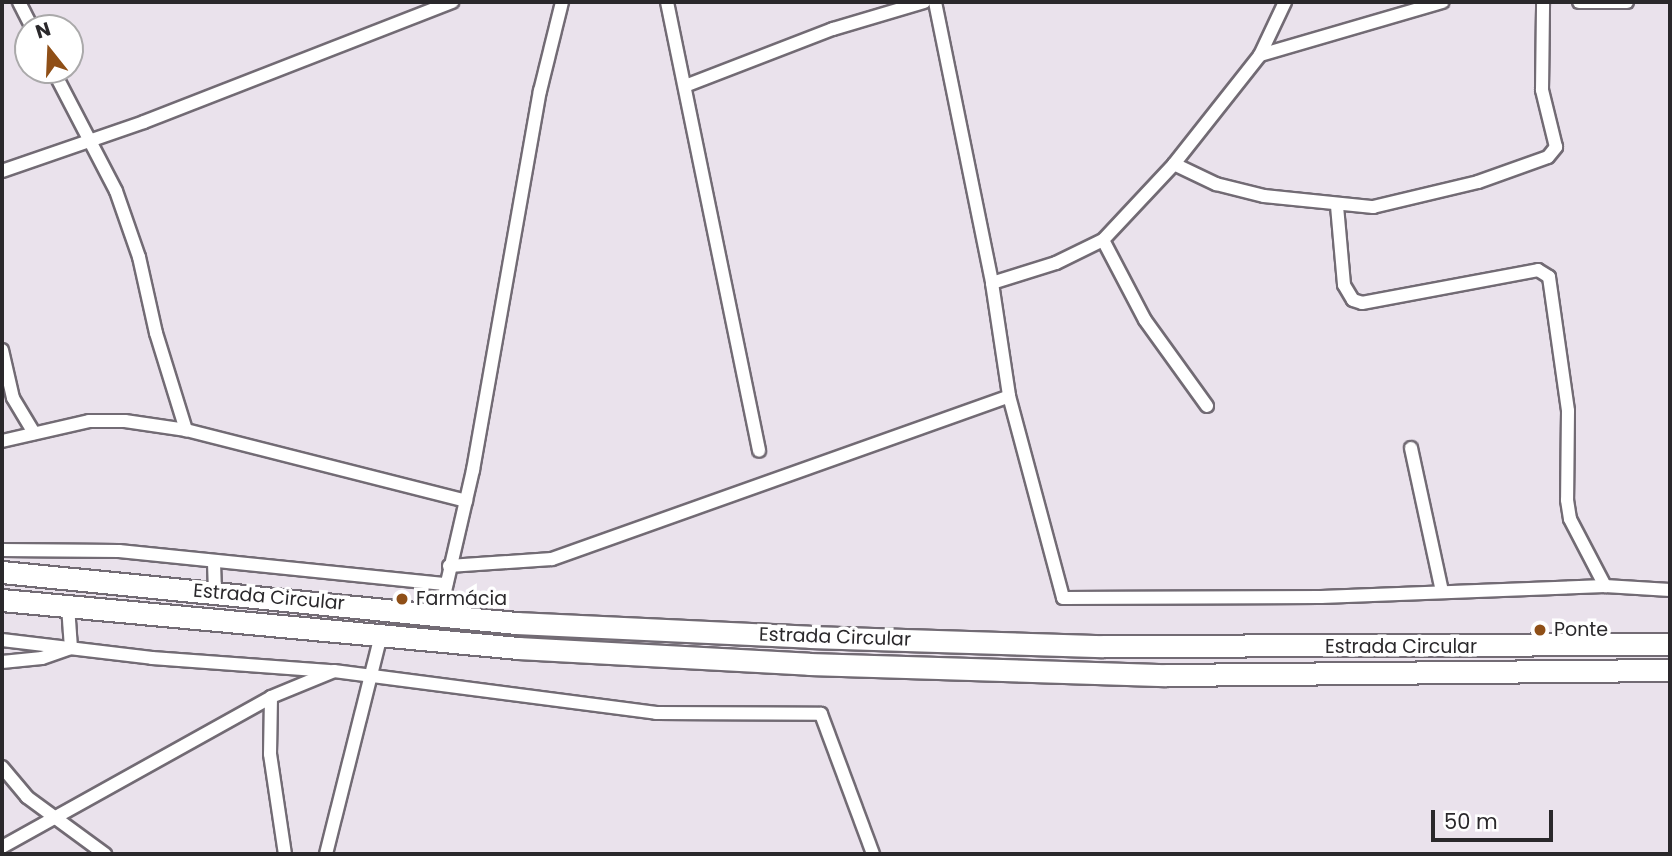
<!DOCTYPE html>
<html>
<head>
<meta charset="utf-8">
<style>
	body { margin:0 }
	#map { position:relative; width:1672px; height:856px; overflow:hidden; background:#eae2ec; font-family:Poppins,sans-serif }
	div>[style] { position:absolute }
	.roads { filter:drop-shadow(2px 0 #726b74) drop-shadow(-2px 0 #726b74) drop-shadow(0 2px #726b74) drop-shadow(0 -2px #726b74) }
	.minor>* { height:12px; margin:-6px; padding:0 6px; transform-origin:6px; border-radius:6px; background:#fff }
	.primary>* { height:21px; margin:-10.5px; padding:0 10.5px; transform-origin:10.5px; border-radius:10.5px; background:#fff }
	.dots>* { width:19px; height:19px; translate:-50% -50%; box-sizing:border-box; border:4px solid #fff; border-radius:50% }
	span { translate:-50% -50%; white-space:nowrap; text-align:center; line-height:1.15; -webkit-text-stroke:7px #fff; paint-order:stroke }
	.street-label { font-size:19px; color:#2a282b }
	.poi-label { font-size:19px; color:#2a282b }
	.left { translate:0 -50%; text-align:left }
	.frame { position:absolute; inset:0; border:4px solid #2a282b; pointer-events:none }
	.north { position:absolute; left:14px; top:14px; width:70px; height:70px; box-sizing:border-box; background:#fff; border:2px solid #aaa9aa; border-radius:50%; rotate:342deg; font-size:19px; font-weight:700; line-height:28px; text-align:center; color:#2a282b }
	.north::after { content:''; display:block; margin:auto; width:24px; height:32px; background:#8f4f17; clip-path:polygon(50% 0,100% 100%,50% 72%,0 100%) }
	.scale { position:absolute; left:1431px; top:810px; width:122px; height:32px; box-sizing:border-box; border:4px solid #2a282b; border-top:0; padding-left:9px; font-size:21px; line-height:24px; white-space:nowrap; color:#2a282b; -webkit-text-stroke:5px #fff; paint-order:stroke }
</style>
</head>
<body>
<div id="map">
	<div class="roads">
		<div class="minor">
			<div style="left:19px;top:2px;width:29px;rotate:63deg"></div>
			<div style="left:667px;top:2px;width:458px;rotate:78.4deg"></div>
			<div style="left:935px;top:2px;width:287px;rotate:78.5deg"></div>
			<div style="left:992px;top:283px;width:114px;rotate:81.4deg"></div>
			<div style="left:1009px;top:396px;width:209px;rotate:75deg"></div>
			<div style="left:1063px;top:598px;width:258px;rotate:-0.2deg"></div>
			<div style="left:1321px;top:597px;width:284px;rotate:-2.2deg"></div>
			<div style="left:1605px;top:586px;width:65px;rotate:3.5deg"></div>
			<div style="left:1579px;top:2px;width:48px"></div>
			<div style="left:1260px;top:55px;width:190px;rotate:-16.2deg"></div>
			<div style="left:53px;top:70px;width:136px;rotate:62.5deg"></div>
			<div style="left:116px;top:191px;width:70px;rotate:70.8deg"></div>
			<div style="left:139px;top:257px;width:78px;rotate:77.4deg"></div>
			<div style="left:156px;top:333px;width:102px;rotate:72.8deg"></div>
			<div style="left:685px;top:86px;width:159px;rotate:-21.1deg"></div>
			<div style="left:833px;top:29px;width:95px;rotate:-16.5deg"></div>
			<div style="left:1174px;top:164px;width:47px;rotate:25.5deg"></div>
			<div style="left:1216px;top:184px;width:49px;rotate:14deg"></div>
			<div style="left:1264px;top:196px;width:110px;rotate:5.8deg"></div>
			<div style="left:1373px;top:207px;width:108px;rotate:-13.4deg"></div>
			<div style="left:1478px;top:182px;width:74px;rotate:-19.7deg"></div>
			<div style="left:1548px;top:157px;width:13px;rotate:-51deg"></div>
			<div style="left:1556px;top:147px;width:59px;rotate:-103.8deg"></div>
			<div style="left:1542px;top:90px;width:88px;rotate:-89.3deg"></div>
			<div style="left:2px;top:171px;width:150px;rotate:-19deg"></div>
			<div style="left:144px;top:122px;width:331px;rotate:-21.3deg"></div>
			<div style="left:1337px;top:206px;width:79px;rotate:84.9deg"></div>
			<div style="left:1344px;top:285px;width:17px;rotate:59deg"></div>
			<div style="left:1353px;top:300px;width:9px;rotate:18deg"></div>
			<div style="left:1362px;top:303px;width:179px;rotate:-10.6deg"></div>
			<div style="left:1538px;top:270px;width:13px;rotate:32deg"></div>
			<div style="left:1549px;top:277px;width:135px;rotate:81.9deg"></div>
			<div style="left:1568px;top:411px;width:89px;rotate:90.6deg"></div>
			<div style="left:1567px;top:500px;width:19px;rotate:81deg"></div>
			<div style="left:1570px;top:519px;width:76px;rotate:62.4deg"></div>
			<div style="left:1103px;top:240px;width:90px;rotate:62.3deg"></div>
			<div style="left:1145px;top:320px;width:106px;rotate:54.2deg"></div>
			<div style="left:992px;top:283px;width:67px;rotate:-17.4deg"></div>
			<div style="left:1056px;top:263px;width:52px;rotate:-26.1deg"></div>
			<div style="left:1103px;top:240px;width:104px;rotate:-46.9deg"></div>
			<div style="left:1174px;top:164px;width:139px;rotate:-51.7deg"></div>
			<div style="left:1260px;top:55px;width:59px;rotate:-64.7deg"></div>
			<div style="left:2px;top:350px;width:49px;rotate:77.1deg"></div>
			<div style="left:13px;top:398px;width:41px;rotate:59deg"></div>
			<div style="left:2px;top:441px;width:89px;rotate:-12.9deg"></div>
			<div style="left:89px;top:421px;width:36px"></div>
			<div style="left:125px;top:421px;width:62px;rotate:8.4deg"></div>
			<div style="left:186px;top:430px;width:289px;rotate:14.2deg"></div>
			<div style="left:1411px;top:448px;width:146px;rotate:77.8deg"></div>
			<div style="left:2px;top:550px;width:117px;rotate:0.5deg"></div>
			<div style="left:119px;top:551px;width:329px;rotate:5.8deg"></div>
			<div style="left:214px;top:563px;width:29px;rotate:88deg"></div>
			<div style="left:449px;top:566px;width:103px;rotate:-3.9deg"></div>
			<div style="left:552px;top:559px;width:485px;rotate:-19.6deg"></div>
			<div style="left:440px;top:613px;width:147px;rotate:-77deg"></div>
			<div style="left:473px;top:470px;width:385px;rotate:-80deg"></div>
			<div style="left:540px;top:91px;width:92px;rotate:-76.1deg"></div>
			<div style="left:2px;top:640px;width:151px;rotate:6.8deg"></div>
			<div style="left:152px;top:658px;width:178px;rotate:4.2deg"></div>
			<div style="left:2px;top:662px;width:40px;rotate:-5.7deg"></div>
			<div style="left:42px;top:658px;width:31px;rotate:-19deg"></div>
			<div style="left:71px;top:648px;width:42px;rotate:-94.1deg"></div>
			<div style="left:271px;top:697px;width:57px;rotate:91deg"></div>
			<div style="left:270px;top:754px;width:101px;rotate:81.5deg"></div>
			<div style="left:2px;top:767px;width:39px;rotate:50deg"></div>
			<div style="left:27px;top:797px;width:97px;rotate:36.2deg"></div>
			<div style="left:2px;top:847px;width:308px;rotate:-29.1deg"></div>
			<div style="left:271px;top:697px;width:68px;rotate:-22.4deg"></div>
			<div style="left:334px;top:671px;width:325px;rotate:7.4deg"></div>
			<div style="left:656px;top:713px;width:165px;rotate:0.3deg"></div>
			<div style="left:821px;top:714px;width:149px;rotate:69.6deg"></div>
			<div style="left:326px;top:854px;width:226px;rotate:-75.9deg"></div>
		</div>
		<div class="primary">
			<div style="left:2px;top:572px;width:517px;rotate:5.67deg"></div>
			<div style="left:516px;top:623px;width:294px;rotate:2.7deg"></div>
			<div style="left:810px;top:637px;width:293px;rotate:1.8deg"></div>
			<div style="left:1103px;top:646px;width:567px;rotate:-0.2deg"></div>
			<div style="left:2px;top:600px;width:518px;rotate:5.31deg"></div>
			<div style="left:518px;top:648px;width:291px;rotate:3.1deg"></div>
			<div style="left:809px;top:664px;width:357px;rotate:1.8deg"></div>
			<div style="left:1166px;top:675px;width:504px;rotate:-0.57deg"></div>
		</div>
	</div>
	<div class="dots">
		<div style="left:402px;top:599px;background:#8f4f17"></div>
		<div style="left:1540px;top:630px;background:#8f4f17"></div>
	</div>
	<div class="street-label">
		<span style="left:269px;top:597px;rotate:5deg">Estrada Circular</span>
		<span style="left:835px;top:637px;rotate:2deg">Estrada Circular</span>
		<span style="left:1401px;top:647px">Estrada Circular</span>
	</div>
	<div class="poi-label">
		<span class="left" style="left:416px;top:599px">Farmácia</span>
		<span class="left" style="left:1554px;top:630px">Ponte</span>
	</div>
	<div class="frame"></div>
	<div class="north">N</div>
	<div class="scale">50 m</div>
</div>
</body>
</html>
